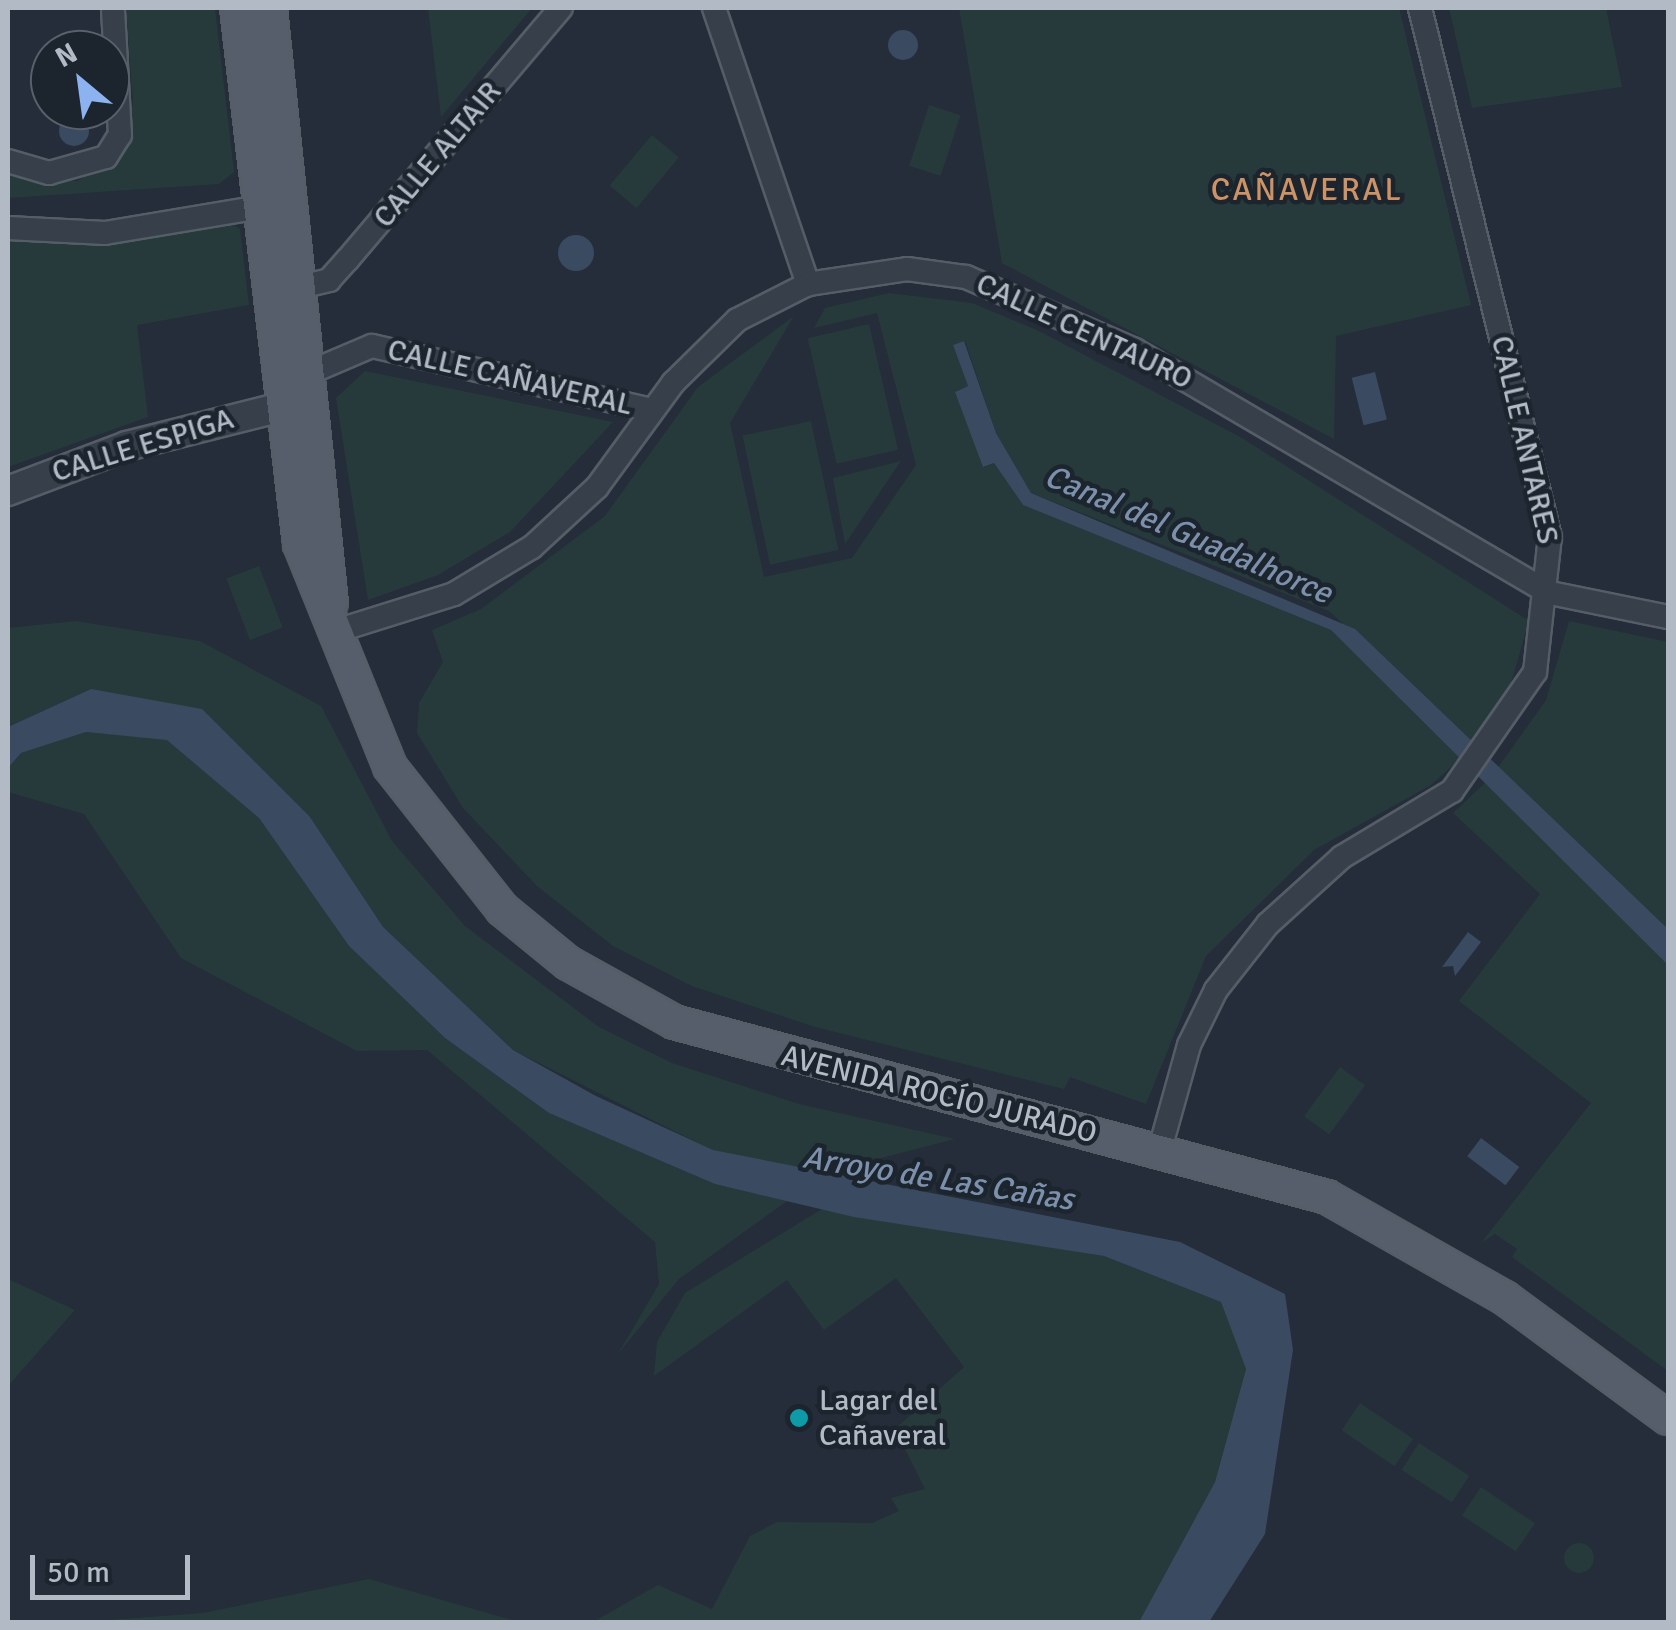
<!DOCTYPE html>
<html>
<head>
<meta charset="utf-8">
<style>
	body { margin:0 }
	#map { position:relative; width:1676px; height:1630px; overflow:hidden; background:#242d39; font-family:Signika,sans-serif }
	div>[style] { position:absolute }
	.green>* { inset:0; background:#263a3b; transform-origin:0 0 }
	.round { border-radius:50% }
	.water>* { inset:0; background:#3a4a61; transform-origin:0 0 }
	.roads { filter:drop-shadow(2px 0 #555d67) drop-shadow(-2px 0 #555d67) drop-shadow(0 2px #555d67) drop-shadow(0 -2px #555d67) }
	.minor>* { height:22px; margin:-11px; padding:0 11px; transform-origin:11px; border-radius:11px; background:#373f4a }
	.tertiary>* { height:28px; margin:-14px; padding:0 14px; transform-origin:14px; border-radius:14px; background:#373f4a }
	.primary>* { height:32px; margin:-16px; padding:0 16px; transform-origin:16px; border-radius:16px; background:#555e6a }
	.dots>* { width:28px; height:28px; translate:-50% -50%; box-sizing:border-box; border:5px solid #1c242e; border-radius:50% }
	span { translate:-50% -50%; white-space:nowrap; text-align:center; line-height:1.15; -webkit-text-stroke:9px #1c242e; paint-order:stroke }
	.street-label { font-size:30px; color:#b2bac5 }
	.poi-label { font-size:30px; color:#b2bac5 }
	.left { translate:0 -50%; text-align:left }
	.neighbourhood-label { font-size:32px; color:#cc9366; letter-spacing:2.5px }
	.water-label { font-size:32px; color:#7c90ab; font-style:italic }
	.frame { position:absolute; inset:0; border:10px solid #b2bac5; pointer-events:none }
	.north { position:absolute; left:30px; top:30px; width:100px; height:100px; box-sizing:border-box; background:#1c242e; border:2px solid #58606a; border-radius:50%; rotate:331deg; font-size:28px; font-weight:700; line-height:40px; text-align:center; color:#b2bac5 }
	.north::after { content:''; display:block; margin:auto; width:35px; height:45px; background:#8cb3f0; clip-path:polygon(50% 0,100% 100%,50% 72%,0 100%) }
	.scale { position:absolute; left:30px; top:1555px; width:160px; height:45px; box-sizing:border-box; border:5px solid #b2bac5; border-top:0; padding-left:12px; font-size:30px; line-height:35px; white-space:nowrap; color:#b2bac5; -webkit-text-stroke:8px #1c242e; paint-order:stroke }
</style>
</head>
<body>
<div id="map">
	<div class="green">
		<div style="clip-path:polygon(126px 8px,215px 8px,234px 172px,219px 184px,8px 198px,8px 174px,77px 181px,117px 158px,133px 104px)"></div>
		<div style="clip-path:polygon(428px 8px,532px 8px,441px 117px,437px 83px)"></div>
		<div style="clip-path:polygon(959px 8px,1399px 8px,1471px 305px,1336px 336px,1334px 439px,1002px 263px)"></div>
		<div style="clip-path:polygon(1449px 8px,1606px 8px,1622px 87px,1472px 108px)"></div>
		<div style="left:929px;top:105px;width:33px;height:64px;rotate:18deg"></div>
		<div style="left:652px;top:135px;width:35px;height:66px;rotate:40deg"></div>
		<div style="clip-path:polygon(215px 214px,240px 229px,249px 305px,137px 325px,148px 417px,8px 467px,8px 226px)"></div>
		<div style="clip-path:polygon(889px 293px,972px 303px,1039px 331px,1242px 438px,1529px 621px,1509px 690px,1473px 745px,1329px 611px,1031px 493px,996px 433px,965px 341px,953px 345px,968px 386px,956px 391px,984px 467px,994px 463px,1023px 505px,1331px 630px,1462px 757px,1431px 785px,1314px 850px,1206px 956px,1146px 1104px,1070px 1077px,1064px 1089px,815px 1027px,692px 986px,613px 946px,537px 886px,463px 808px,417px 733px,419px 703px,443px 662px,432px 630px,481px 609px,605px 516px,698px 387px,794px 316px,730px 423px,764px 577px,852px 558px,916px 465px,877px 313px,814px 328px,825px 308px)"></div>
		<div style="left:869px;top:324px;width:129px;height:63px;rotate:77deg"></div>
		<div style="clip-path:polygon(365px 371px,613px 422px,510px 532px,438px 575px,368px 600px,336px 398px)"></div>
		<div style="left:811px;top:421px;width:132px;height:70px;rotate:78deg"></div>
		<div style="clip-path:polygon(901px 461px,845px 544px,833px 478px)"></div>
		<div style="left:259px;top:566px;width:66px;height:35px;rotate:69deg"></div>
		<div style="clip-path:polygon(76px 621px,200px 641px,321px 706px,392px 841px,465px 926px,599px 1027px,672px 1063px,799px 1104px,955px 1139px,842px 1168px,788px 1167px,712px 1150px,513px 1050px,382px 927px,310px 817px,91px 689px,8px 727px,8px 628px)"></div>
		<div style="clip-path:polygon(1569px 621px,1668px 642px,1668px 929px,1497px 769px,1546px 700px)"></div>
		<div style="clip-path:polygon(86px 732px,167px 739px,259px 818px,349px 946px,445px 1038px,549px 1113px,715px 1184px,787px 1201px,679px 1279px,618px 1354px,659px 1284px,655px 1242px,427px 1050px,357px 1051px,181px 958px,84px 814px,8px 792px,8px 768px,21px 753px)"></div>
		<div style="clip-path:polygon(1487px 781px,1668px 965px,1668px 1371px,1512px 1257px,1517px 1249px,1495px 1234px,1481px 1243px,1591px 1103px,1459px 1001px,1540px 894px,1453px 813px)"></div>
		<div style="left:1340px;top:1067px;width:31px;height:61px;rotate:36deg"></div>
		<div style="clip-path:polygon(822px 1209px,1104px 1256px,1221px 1302px,1246px 1369px,1215px 1482px,1139px 1622px,593px 1622px,658px 1585px,712px 1609px,750px 1536px,777px 1522px,872px 1523px,899px 1511px,891px 1498px,925px 1489px,895px 1429px,964px 1367px,896px 1278px,824px 1330px,787px 1280px,654px 1376px,657px 1342px,685px 1293px)"></div>
		<div style="clip-path:polygon(8px 1279px,75px 1310px,8px 1386px)"></div>
		<div style="left:1360px;top:1403px;width:64px;height:33px;rotate:34deg"></div>
		<div style="left:1419px;top:1443px;width:60px;height:32px;rotate:33deg"></div>
		<div style="left:1481px;top:1487px;width:65px;height:34px;rotate:34deg"></div>
		<div class="round" style="left:1564px;top:1543px;width:30px;height:30px"></div>
		<div style="clip-path:polygon(369px 1579px,519px 1622px,82px 1622px,203px 1613px)"></div>
	</div>
	<div class="water">
		<div class="round" style="left:888px;top:30px;width:30px;height:30px"></div>
		<div class="round" style="left:59px;top:116px;width:30px;height:30px"></div>
		<div class="round" style="left:558px;top:235px;width:36px;height:36px"></div>
		<div style="clip-path:polygon(964px 341px,996px 433px,1031px 493px,1355px 629px,1668px 929px,1668px 965px,1331px 630px,1023px 505px,994px 463px,983px 467px,955px 392px,968px 386px,953px 345px)"></div>
		<div style="left:1375px;top:372px;width:49px;height:24px;rotate:76deg"></div>
		<div style="clip-path:polygon(91px 689px,202px 709px,310px 817px,383px 927px,513px 1050px,596px 1096px,713px 1150px,1180px 1242px,1285px 1294px,1293px 1350px,1265px 1534px,1209px 1622px,1139px 1622px,1215px 1482px,1246px 1369px,1221px 1302px,1104px 1256px,854px 1217px,715px 1184px,549px 1113px,445px 1038px,349px 946px,259px 818px,167px 740px,86px 732px,21px 753px,8px 768px,8px 727px)"></div>
		<div style="clip-path:polygon(1468px 932px,1481px 942px,1455px 976px,1453px 966px,1442px 967px)"></div>
		<div style="left:1481px;top:1138px;width:48px;height:23px;rotate:37deg"></div>
	</div>
	<div class="roads">
		<div class="minor">
			<div style="left:714px;top:8px;width:292px;rotate:71.2deg"></div>
			<div style="left:8px;top:161px;width:43px;rotate:16.3deg"></div>
			<div style="left:49px;top:173px;width:59px;rotate:-15.7deg"></div>
			<div style="left:106px;top:157px;width:26px;rotate:-58deg"></div>
			<div style="left:120px;top:135px;width:127px;rotate:-93.2deg"></div>
			<div style="left:8px;top:228px;width:97px;rotate:3deg"></div>
			<div style="left:105px;top:233px;width:157px;rotate:-9.5deg"></div>
			<div style="left:304px;top:286px;width:26px;rotate:-13deg"></div>
			<div style="left:329px;top:280px;width:28px;rotate:-48deg"></div>
			<div style="left:348px;top:259px;width:329px;rotate:-49.7deg"></div>
			<div style="left:313px;top:371px;width:64px;rotate:-23deg"></div>
			<div style="left:372px;top:346px;width:287px;rotate:12.9deg"></div>
			<div style="left:333px;top:632px;width:127px;rotate:-17.4deg"></div>
			<div style="left:454px;top:594px;width:91px;rotate:-31.1deg"></div>
			<div style="left:532px;top:547px;width:88px;rotate:-42.7deg"></div>
			<div style="left:597px;top:487px;width:129px;rotate:-53.8deg"></div>
			<div style="left:673px;top:383px;width:90px;rotate:-44.5deg"></div>
			<div style="left:737px;top:320px;width:80px;rotate:-26.9deg"></div>
			<div style="left:808px;top:284px;width:100px;rotate:-8.6deg"></div>
			<div style="left:907px;top:269px;width:60px;rotate:7.7deg"></div>
			<div style="left:966px;top:277px;width:184px;rotate:23.4deg"></div>
			<div style="left:1135px;top:350px;width:481px;rotate:30.4deg"></div>
			<div style="left:1550px;top:593px;width:120px;rotate:11.5deg"></div>
			<div style="left:1160px;top:1149px;width:108px;rotate:-74.4deg"></div>
			<div style="left:1189px;top:1045px;width:61px;rotate:-63.9deg"></div>
			<div style="left:1216px;top:990px;width:84px;rotate:-51.8deg"></div>
			<div style="left:1268px;top:924px;width:100px;rotate:-42.2deg"></div>
			<div style="left:1342px;top:857px;width:128px;rotate:-31deg"></div>
			<div style="left:1452px;top:791px;width:145px;rotate:-55.1deg"></div>
			<div style="left:1535px;top:672px;width:136px;rotate:-83.7deg"></div>
			<div style="left:1550px;top:537px;width:545px;rotate:-103.81deg"></div>
		</div>
		<div class="tertiary">
			<div style="left:8px;top:491px;width:127px;rotate:-20.7deg"></div>
			<div style="left:127px;top:446px;width:159px;rotate:-14.2deg"></div>
		</div>
		<div class="primary">
			<div style="left:237px;top:8px;width:540px;rotate:83.3deg"></div>
			<div style="left:300px;top:544px;width:240px;rotate:68deg"></div>
			<div style="left:390px;top:767px;width:181px;rotate:51.7deg"></div>
			<div style="left:502px;top:909px;width:85px;rotate:39.3deg"></div>
			<div style="left:568px;top:963px;width:121px;rotate:29.1deg"></div>
			<div style="left:674px;top:1022px;width:676px;rotate:15deg"></div>
			<div style="left:1327px;top:1197px;width:205px;rotate:29.6deg"></div>
			<div style="left:1505px;top:1298px;width:202px;rotate:36.4deg"></div>
			<div style="left:270px;top:8px;width:598px;rotate:84.15deg"></div>
		</div>
	</div>
	<div class="dots">
		<div style="left:799px;top:1418px;background:#0f9aa8"></div>
	</div>
	<div class="street-label">
		<span style="left:438px;top:155px;rotate:-50deg">CALLE ALTAIR</span>
		<span style="left:1084px;top:332px;rotate:25deg">CALLE CENTAURO</span>
		<span style="left:510px;top:378px;rotate:13deg">CALLE CAÑAVERAL</span>
		<span style="left:1524px;top:440px;rotate:77deg">CALLE ANTARES</span>
		<span style="left:143px;top:446px;rotate:-17deg">CALLE ESPIGA</span>
		<span style="left:939px;top:1095px;rotate:14deg">AVENIDA ROCÍO JURADO</span>
	</div>
	<div class="poi-label">
		<span class="left" style="left:819px;top:1418px">Lagar del<br>Cañaveral</span>
	</div>
	<div class="neighbourhood-label">
		<span style="left:1307px;top:190px">CAÑAVERAL</span>
	</div>
	<div class="water-label">
		<span style="left:1188px;top:535px;rotate:23deg">Canal del Guadalhorce</span>
		<span style="left:938px;top:1179px;rotate:9deg">Arroyo de Las Cañas</span>
	</div>
	<div class="frame"></div>
	<div class="north">N</div>
	<div class="scale">50 m</div>
</div>
</body>
</html>
